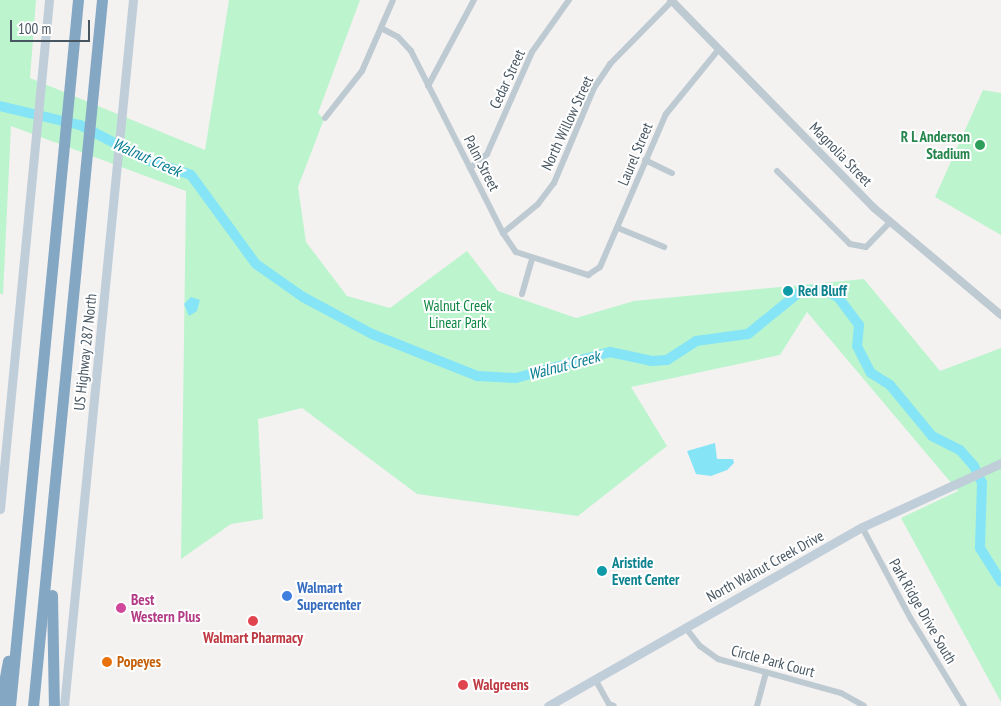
<!DOCTYPE html>
<html>
<head>
<meta charset="utf-8">
<style>
	body { margin:0 }
	#map { position:relative; width:1001px; height:706px; overflow:hidden; background:#f4f1f1; font-family:"PT Sans Narrow",sans-serif }
	div>[style] { position:absolute }
	.green>* { inset:0; background:#bcf4ce }
	.water>* { inset:0; background:#85e5f6 }
	.river>* { height:10px; margin:-5px; padding:0 5px; transform-origin:5px; border-radius:5px; background:#85e5f6 }
	.minor>* { height:6px; margin:-3px; padding:0 3px; transform-origin:3px; border-radius:3px; background:#becad2 }
	.tertiary>* { height:8px; margin:-4px; padding:0 4px; transform-origin:4px; border-radius:4px; background:#becad2 }
	.secondary>* { height:9px; margin:-4.5px; padding:0 4.5px; transform-origin:4.5px; border-radius:4.5px; background:#c0ceda }
	.motorway>* { height:11px; margin:-5.5px; padding:0 5.5px; transform-origin:5.5px; border-radius:5.5px; background:#84a7c4 }
	.dots>* { width:14px; height:14px; translate:-50% -50%; box-sizing:border-box; border:2px solid #fff; border-radius:50% }
	span { translate:-50% -50%; white-space:nowrap; text-align:center; line-height:1.15; -webkit-text-stroke:4px #fff; paint-order:stroke }
	.street-label { font-size:15px; color:#475661 }
	.leisure-label { font-size:15px; color:#27864d; font-weight:700 }
	.right { translate:-100% -50%; text-align:right }
	.culture-label { font-size:15px; color:#0d838f; font-weight:700 }
	.left { translate:0 -50%; text-align:left }
	.park-label { font-size:15px; color:#0d8642 }
	.shop-label { font-size:15px; color:#366cbe; font-weight:700 }
	.hotel-label { font-size:15px; color:#b23c85; font-weight:700 }
	.health-label { font-size:15px; color:#be3a42; font-weight:700 }
	.food-label { font-size:15px; color:#c56008; font-weight:700 }
	.water-label { font-size:16px; color:#047c90; font-style:italic }
	.scale { position:absolute; left:10px; top:20px; width:80px; height:22px; box-sizing:border-box; border:2px solid #475661; border-top:0; padding-left:6px; font-size:15px; line-height:18px; white-space:nowrap; color:#475661; -webkit-text-stroke:4px #fff; paint-order:stroke }
</style>
</head>
<body>
<div id="map">
	<div class="green">
		<div style="clip-path:polygon(0 0,36px 0,30px 78px,205px 150px,229px 0,360px 0,318px 113px,324px 119px,298px 187px,306px 242px,347px 296px,390px 308px,467px 251px,498px 291px,576px 318px,634px 301px,864px 279px,940px 371px,1001px 348px,1001px 702px,901px 518px,958px 491px,807px 312px,780px 355px,631px 387px,667px 446px,578px 516px,417px 494px,302px 408px,258px 419px,263px 519px,231px 524px,181px 559px,186px 191px,11px 126px,3px 295px,0 293px)"></div>
		<div style="clip-path:polygon(983px 90px,1001px 93px,1001px 235px,935px 197px)"></div>
	</div>
	<div class="water">
		<div style="clip-path:polygon(191px 297px,200px 300px,197px 311px,189px 316px,184px 304px)"></div>
		<div style="clip-path:polygon(715px 443px,717px 459px,733px 459px,734px 463px,727px 470px,711px 476px,696px 474px,687px 451px)"></div>
	</div>
	<div class="river">
		<div style="left:0;top:106px;width:82px;rotate:13.4deg"></div>
		<div style="left:80px;top:125px;width:76px;rotate:27.6deg"></div>
		<div style="left:147px;top:160px;width:46px;rotate:18.8deg"></div>
		<div style="left:191px;top:175px;width:110px;rotate:53.9deg"></div>
		<div style="left:256px;top:264px;width:57px;rotate:35.1deg"></div>
		<div style="left:303px;top:297px;width:78px;rotate:28.2deg"></div>
		<div style="left:372px;top:334px;width:113px;rotate:21.8deg"></div>
		<div style="left:477px;top:376px;width:39px;rotate:3deg"></div>
		<div style="left:516px;top:378px;width:98px;rotate:-15.5deg"></div>
		<div style="left:610px;top:352px;width:43px;rotate:12.1deg"></div>
		<div style="left:652px;top:361px;width:15px;rotate:-4deg"></div>
		<div style="left:667px;top:360px;width:35px;rotate:-33deg"></div>
		<div style="left:696px;top:341px;width:52px;rotate:-7.7deg"></div>
		<div style="left:748px;top:334px;width:68px;rotate:-39.1deg"></div>
		<div style="left:801px;top:291px;width:23px;rotate:-2deg"></div>
		<div style="left:824px;top:290px;width:16px;rotate:27deg"></div>
		<div style="left:838px;top:297px;width:35px;rotate:53deg"></div>
		<div style="left:859px;top:325px;width:21px;rotate:95deg"></div>
		<div style="left:857px;top:346px;width:30px;rotate:63deg"></div>
		<div style="left:871px;top:373px;width:22px;rotate:32deg"></div>
		<div style="left:890px;top:385px;width:66px;rotate:50.5deg"></div>
		<div style="left:932px;top:436px;width:31px;rotate:27deg"></div>
		<div style="left:960px;top:450px;width:21px;rotate:49deg"></div>
		<div style="left:974px;top:466px;width:19px;rotate:65deg"></div>
		<div style="left:982px;top:483px;width:65px;rotate:91.8deg"></div>
		<div style="left:980px;top:548px;width:40px;rotate:58deg"></div>
	</div>
	<div class="minor">
		<div style="left:381px;top:28px;width:19px;rotate:28deg"></div>
		<div style="left:398px;top:37px;width:19px;rotate:47deg"></div>
		<div style="left:411px;top:51px;width:204px;rotate:63.2deg"></div>
		<div style="left:503px;top:233px;width:23px;rotate:56deg"></div>
		<div style="left:516px;top:252px;width:76px;rotate:17.7deg"></div>
		<div style="left:588px;top:275px;width:14px;rotate:-34deg"></div>
		<div style="left:600px;top:267px;width:167px;rotate:-66.7deg"></div>
		<div style="left:666px;top:114px;width:84px;rotate:-50.8deg"></div>
		<div style="left:428px;top:86px;width:98px;rotate:-61.9deg"></div>
		<div style="left:325px;top:118px;width:60px;rotate:-51.8deg"></div>
		<div style="left:362px;top:71px;width:77px;rotate:-66.4deg"></div>
		<div style="left:645px;top:160px;width:30px;rotate:26deg"></div>
		<div style="left:470px;top:168px;width:22px;rotate:-39deg"></div>
		<div style="left:487px;top:154px;width:111px;rotate:-66.2deg"></div>
		<div style="left:532px;top:52px;width:64px;rotate:-54.6deg"></div>
		<div style="left:777px;top:171px;width:103px;rotate:45deg"></div>
		<div style="left:850px;top:244px;width:16px;rotate:11deg"></div>
		<div style="left:866px;top:247px;width:35px;rotate:-46deg"></div>
		<div style="left:618px;top:228px;width:50px;rotate:22.4deg"></div>
		<div style="left:503px;top:233px;width:45px;rotate:-39.6deg"></div>
		<div style="left:538px;top:204px;width:26px;rotate:-53deg"></div>
		<div style="left:554px;top:183px;width:103px;rotate:-67.2deg"></div>
		<div style="left:594px;top:88px;width:29px;rotate:-56deg"></div>
		<div style="left:610px;top:64px;width:90px;rotate:-45.5deg"></div>
		<div style="left:522px;top:294px;width:36px;rotate:-74deg"></div>
		<div style="left:862px;top:527px;width:104px;rotate:62deg"></div>
		<div style="left:911px;top:619px;width:102px;rotate:58.7deg"></div>
		<div style="left:685px;top:627px;width:24px;rotate:52deg"></div>
		<div style="left:700px;top:646px;width:22px;rotate:36deg"></div>
		<div style="left:718px;top:659px;width:128px;rotate:15.5deg"></div>
		<div style="left:841px;top:693px;width:26px;rotate:29deg"></div>
		<div style="left:595px;top:679px;width:29px;rotate:61deg"></div>
		<div style="left:609px;top:704px;width:5px;rotate:22deg"></div>
		<div style="left:757px;top:706px;width:35px;rotate:-75deg"></div>
	</div>
	<div class="tertiary">
		<div style="left:671px;top:0;width:291px;rotate:45.7deg"></div>
		<div style="left:874px;top:208px;width:166px;rotate:40.1deg"></div>
	</div>
	<div class="secondary">
		<div style="left:0;top:509px;width:511px;rotate:-84.5deg"></div>
		<div style="left:64px;top:706px;width:709px;rotate:-84.42deg"></div>
		<div style="left:548px;top:706px;width:361px;rotate:-29.7deg"></div>
		<div style="left:862px;top:527px;width:153px;rotate:-24.7deg"></div>
	</div>
	<div class="motorway">
		<div style="left:52px;top:595px;width:111px;rotate:89deg"></div>
		<div style="left:0;top:704px;width:44px;rotate:-79.5deg"></div>
		<div style="left:10px;top:706px;width:709px;rotate:-84.5deg"></div>
		<div style="left:33px;top:706px;width:709px;rotate:-84.42deg"></div>
	</div>
	<div class="dots">
		<div style="left:980px;top:145px;background:#2e9e5b"></div>
		<div style="left:788px;top:291px;background:#0f9aa8"></div>
		<div style="left:602px;top:571px;background:#0f9aa8"></div>
		<div style="left:287px;top:596px;background:#3f7fe0"></div>
		<div style="left:121px;top:608px;background:#d1479c"></div>
		<div style="left:253px;top:621px;background:#e0444e"></div>
		<div style="left:107px;top:662px;background:#e8710a"></div>
		<div style="left:463px;top:685px;background:#e0444e"></div>
	</div>
	<div class="street-label">
		<span style="left:507px;top:79px;rotate:-65deg">Cedar Street</span>
		<span style="left:567px;top:123px;rotate:-65deg">North Willow Street</span>
		<span style="left:635px;top:154px;rotate:-67deg">Laurel Street</span>
		<span style="left:841px;top:154px;rotate:46deg">Magnolia Street</span>
		<span style="left:482px;top:163px;rotate:63deg">Palm Street</span>
		<span style="left:85px;top:352px;rotate:-84deg">US Highway 287 North</span>
		<span style="left:765px;top:566px;rotate:-29deg">North Walnut Creek Drive</span>
		<span style="left:923px;top:611px;rotate:60deg">Park Ridge Drive South</span>
		<span style="left:773px;top:661px;rotate:15deg">Circle Park Court</span>
	</div>
	<div class="leisure-label">
		<span class="right" style="left:970px;top:145px">R L Anderson<br>Stadium</span>
	</div>
	<div class="culture-label">
		<span class="left" style="left:798px;top:291px">Red Bluff</span>
		<span class="left" style="left:612px;top:571px">Aristide<br>Event Center</span>
	</div>
	<div class="park-label">
		<span style="left:458px;top:314px">Walnut Creek<br>Linear Park</span>
	</div>
	<div class="shop-label">
		<span class="left" style="left:297px;top:596px">Walmart<br>Supercenter</span>
	</div>
	<div class="hotel-label">
		<span class="left" style="left:131px;top:608px">Best<br>Western Plus</span>
	</div>
	<div class="health-label">
		<span style="left:253px;top:638px">Walmart Pharmacy</span>
		<span class="left" style="left:473px;top:685px">Walgreens</span>
	</div>
	<div class="food-label">
		<span class="left" style="left:117px;top:662px">Popeyes</span>
	</div>
	<div class="water-label">
		<span style="left:147px;top:157px;rotate:24deg">Walnut Creek</span>
		<span style="left:564px;top:365px;rotate:-15deg">Walnut Creek</span>
	</div>
	<div class="scale">100 m</div>
</div>
</body>
</html>
